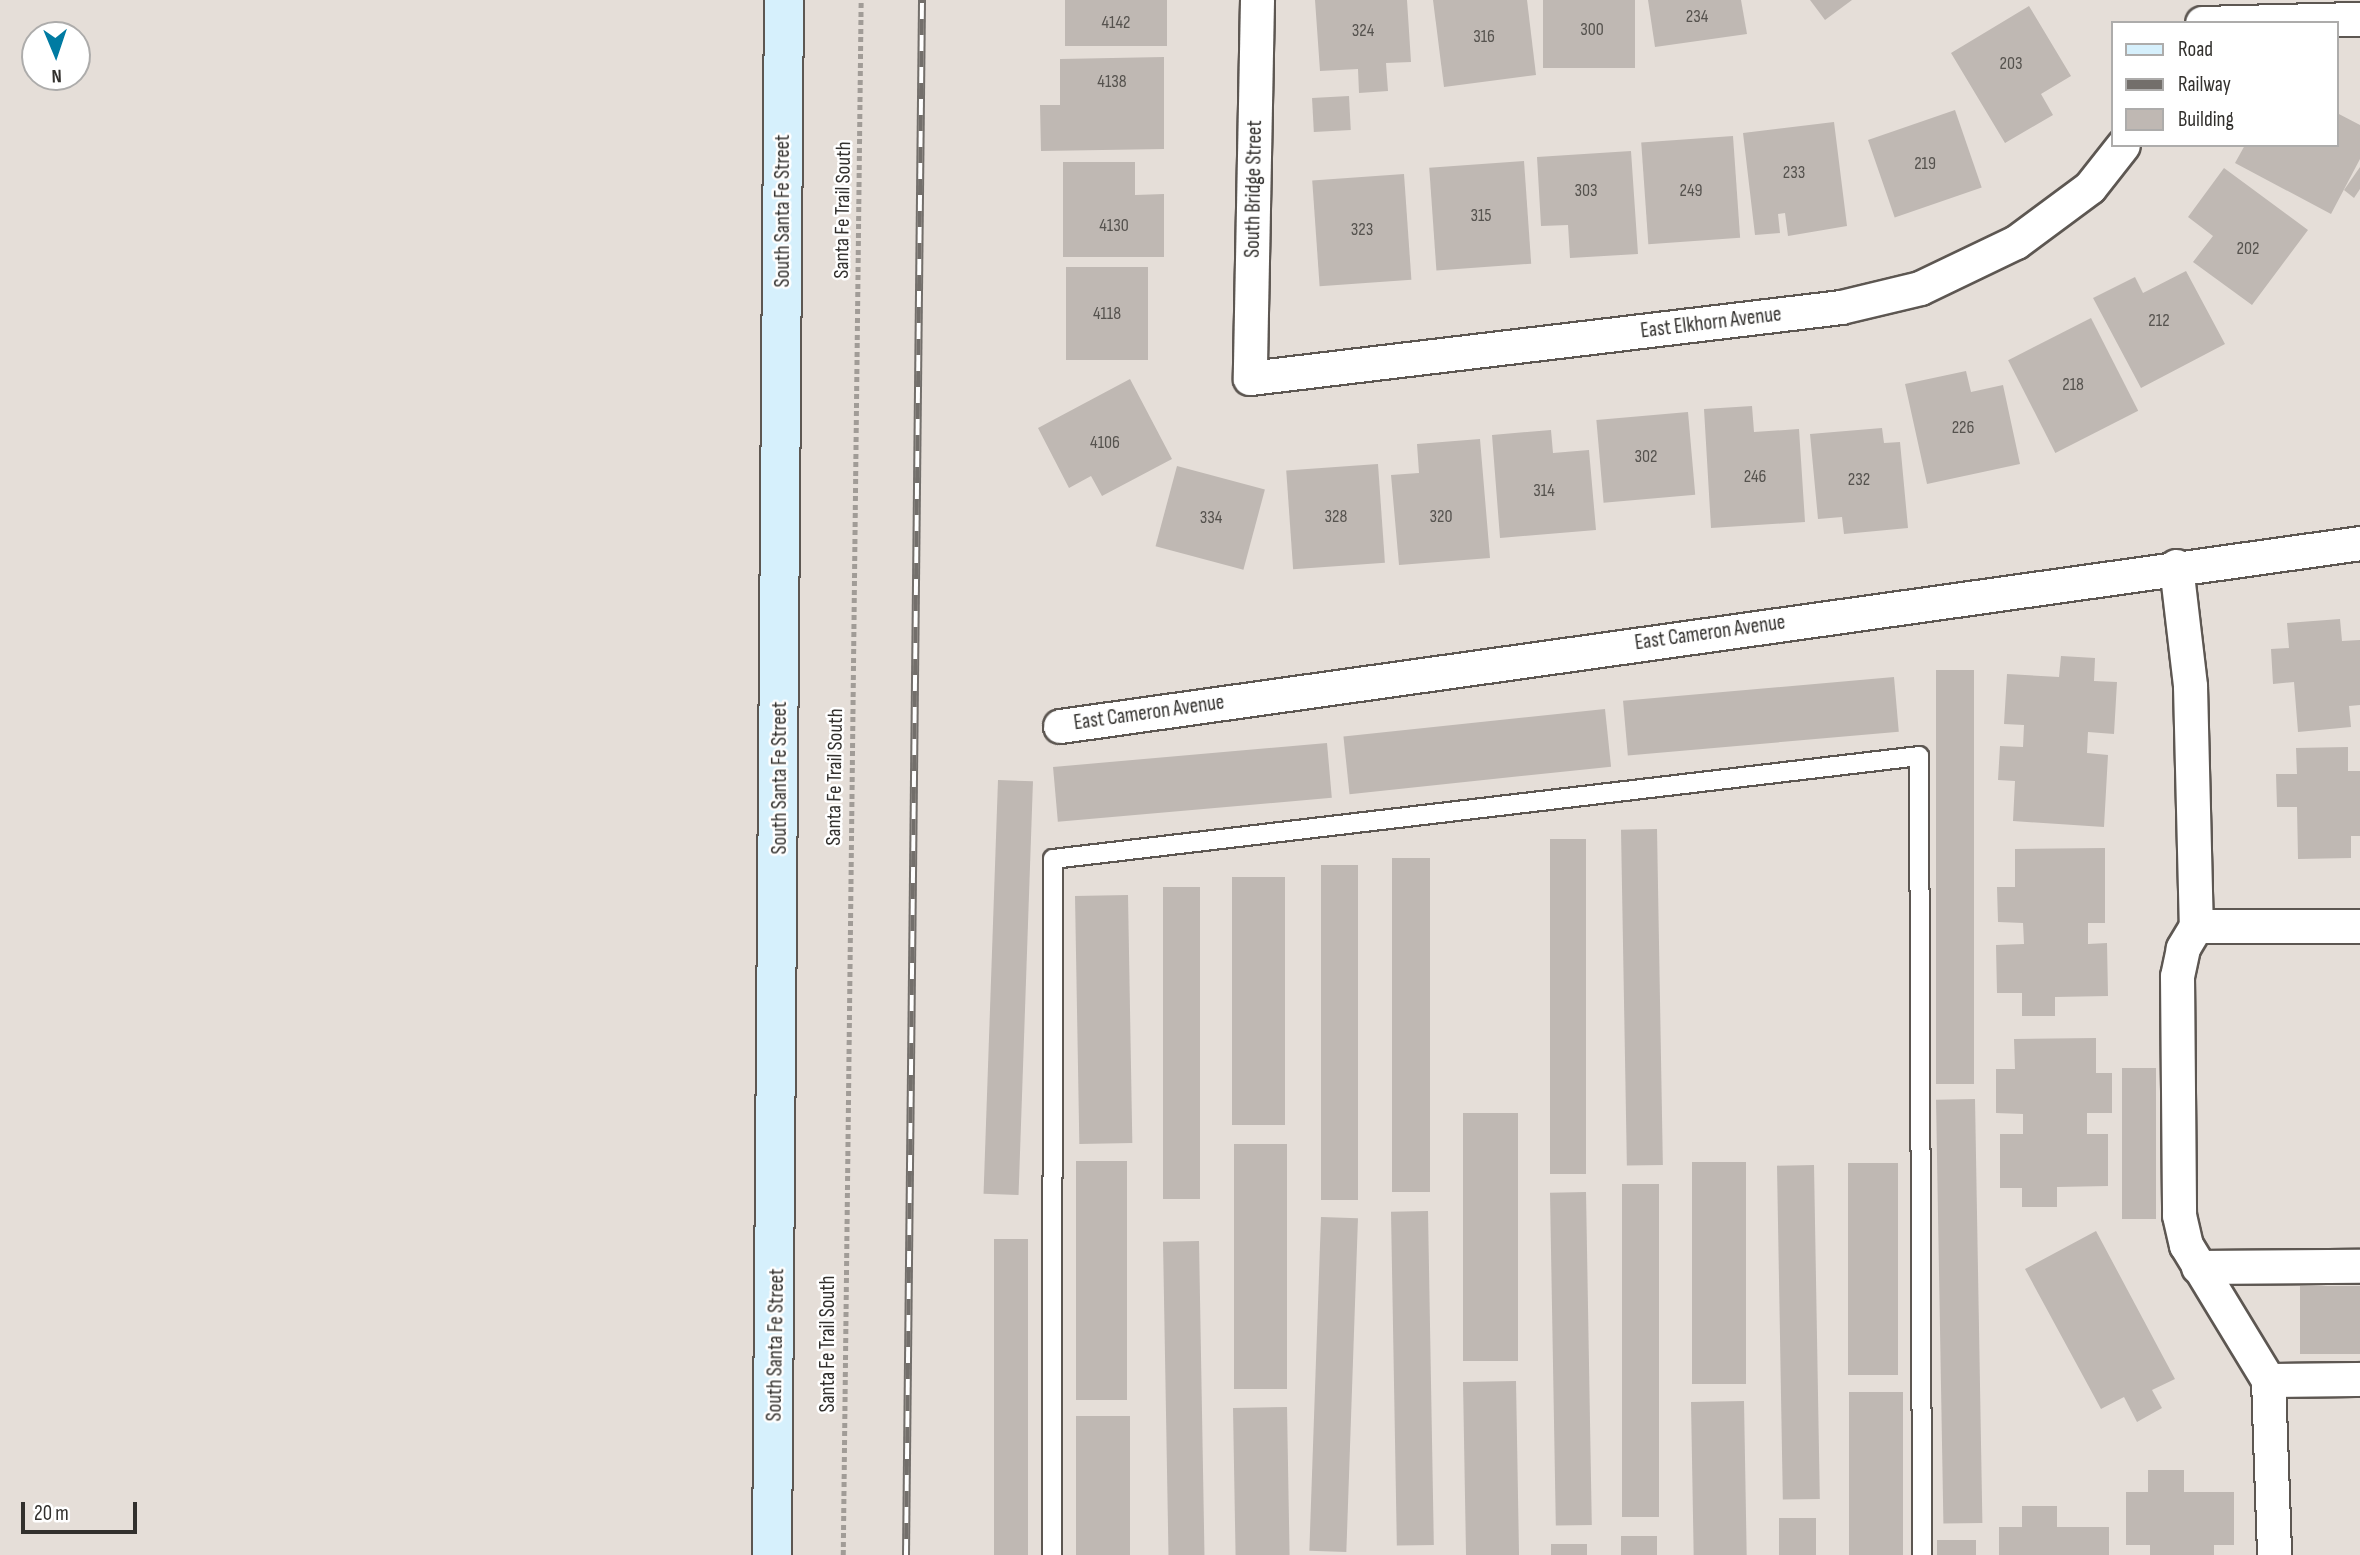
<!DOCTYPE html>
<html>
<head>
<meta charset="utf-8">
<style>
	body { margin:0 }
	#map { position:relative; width:2360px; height:1555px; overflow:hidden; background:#e5ded8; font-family:"Sofia Sans Condensed",sans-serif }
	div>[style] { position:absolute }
	.building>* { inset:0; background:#bfb8b3; transform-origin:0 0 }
	.path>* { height:4.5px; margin-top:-2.25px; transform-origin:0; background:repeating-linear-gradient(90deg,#a19c97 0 5px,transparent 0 8.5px) }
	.roads { filter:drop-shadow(2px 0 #5d5752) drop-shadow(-2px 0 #5d5752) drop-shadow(0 2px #5d5752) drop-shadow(0 -2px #5d5752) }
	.lane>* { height:18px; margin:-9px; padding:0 9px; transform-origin:9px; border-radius:9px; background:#fff }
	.street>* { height:33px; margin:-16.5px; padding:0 16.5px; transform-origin:16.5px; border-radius:16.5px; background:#fff }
	.secondary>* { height:38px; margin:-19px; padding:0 19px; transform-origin:19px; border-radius:19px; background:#d6f0fc }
	.rail>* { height:8px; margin-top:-4px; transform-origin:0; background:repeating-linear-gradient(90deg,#fff 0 16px,#736f6b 0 32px); box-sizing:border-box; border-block:2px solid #736f6b }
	span { translate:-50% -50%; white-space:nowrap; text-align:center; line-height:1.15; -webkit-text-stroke:5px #fff; paint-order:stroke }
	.number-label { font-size:18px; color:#55524e }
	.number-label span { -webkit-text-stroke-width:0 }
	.street-label { font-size:21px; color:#32302d }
	.legend { position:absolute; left:2111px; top:21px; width:228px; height:126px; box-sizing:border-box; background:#fff; border:2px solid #adacab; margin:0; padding:9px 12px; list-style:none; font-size:21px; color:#32302d }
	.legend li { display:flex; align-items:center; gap:14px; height:35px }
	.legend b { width:35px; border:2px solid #adacab }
	.north { position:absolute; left:21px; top:21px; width:70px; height:70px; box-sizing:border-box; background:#fff; border:2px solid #adacab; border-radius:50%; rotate:178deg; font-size:19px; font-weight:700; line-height:28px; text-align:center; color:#32302d }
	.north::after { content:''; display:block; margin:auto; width:24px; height:32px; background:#007ba2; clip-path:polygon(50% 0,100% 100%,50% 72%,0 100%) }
	.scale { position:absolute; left:21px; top:1502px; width:116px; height:32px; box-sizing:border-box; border:4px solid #32302d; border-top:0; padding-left:9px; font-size:21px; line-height:24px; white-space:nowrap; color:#32302d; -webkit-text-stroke:5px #fff; paint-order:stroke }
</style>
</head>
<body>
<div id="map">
	<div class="building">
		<div style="left:1065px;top:0;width:102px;height:46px"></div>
		<div style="clip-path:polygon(1315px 0,1407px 0,1411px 62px,1386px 63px,1388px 91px,1359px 93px,1358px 69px,1320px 71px)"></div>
		<div style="clip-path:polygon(1433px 0,1527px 0,1536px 75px,1444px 87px)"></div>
		<div style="left:1543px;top:0;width:92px;height:68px"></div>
		<div style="clip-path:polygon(1648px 0,1741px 0,1747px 34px,1655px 47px)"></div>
		<div style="clip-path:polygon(1810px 0,1852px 0,1825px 20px)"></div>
		<div style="clip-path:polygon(2029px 6px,2071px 76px,2041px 94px,2053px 115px,2005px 143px,1951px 53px)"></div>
		<div style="clip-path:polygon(1164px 57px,1164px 149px,1041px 151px,1040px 105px,1060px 105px,1060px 59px)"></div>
		<div style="left:1349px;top:96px;width:34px;height:37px;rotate:87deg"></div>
		<div style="left:1955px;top:110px;width:82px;height:92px;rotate:71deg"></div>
		<div style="clip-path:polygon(2337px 113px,2360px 125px,2360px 159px,2331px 214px,2235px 163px,2245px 145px,2337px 145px)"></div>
		<div style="clip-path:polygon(1834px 122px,1847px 226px,1788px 236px,1785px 213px,1778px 214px,1780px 233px,1755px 235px,1743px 133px)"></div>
		<div style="left:1733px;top:136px;width:102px;height:92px;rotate:86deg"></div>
		<div style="clip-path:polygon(1631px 151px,1638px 254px,1570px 258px,1568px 225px,1541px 226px,1537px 157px)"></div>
		<div style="left:1524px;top:161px;width:103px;height:95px;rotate:86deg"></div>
		<div style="clip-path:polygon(1063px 162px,1135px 162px,1135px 195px,1164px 194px,1164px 257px,1063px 257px)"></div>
		<div style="clip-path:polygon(2360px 167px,2360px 189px,2354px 198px,2344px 190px)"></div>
		<div style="clip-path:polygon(2224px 168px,2308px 230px,2252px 305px,2193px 262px,2213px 236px,2188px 217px)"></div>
		<div style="left:1404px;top:174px;width:106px;height:92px;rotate:86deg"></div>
		<div style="left:1148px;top:267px;width:93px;height:82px;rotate:90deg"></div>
		<div style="clip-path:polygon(2186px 271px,2225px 344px,2141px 388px,2093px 298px,2135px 277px,2143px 293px)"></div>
		<div style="left:2091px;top:318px;width:104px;height:93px;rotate:63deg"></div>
		<div style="clip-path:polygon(1966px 371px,1971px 392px,2003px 385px,2020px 464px,1927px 484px,1905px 384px)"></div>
		<div style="clip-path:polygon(1130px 379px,1172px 459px,1102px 496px,1091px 476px,1069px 488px,1038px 428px)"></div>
		<div style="clip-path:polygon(1752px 406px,1754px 432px,1799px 429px,1805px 522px,1711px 528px,1704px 409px)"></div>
		<div style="left:1688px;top:412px;width:83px;height:92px;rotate:85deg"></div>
		<div style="clip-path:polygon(1882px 428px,1884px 443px,1900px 442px,1908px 528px,1844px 534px,1842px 517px,1818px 519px,1810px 434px)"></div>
		<div style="clip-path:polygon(1551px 430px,1553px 453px,1589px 450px,1596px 530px,1500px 538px,1492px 435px)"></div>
		<div style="clip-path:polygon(1480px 439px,1490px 558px,1399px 565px,1391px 475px,1419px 473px,1417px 444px)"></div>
		<div style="left:1378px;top:464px;width:99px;height:92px;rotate:86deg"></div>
		<div style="left:1177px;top:466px;width:91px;height:83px;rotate:15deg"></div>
		<div style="clip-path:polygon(2340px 619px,2342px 641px,2360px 640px,2360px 705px,2349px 706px,2351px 727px,2298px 732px,2294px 682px,2273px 684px,2271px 649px,2289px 648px,2287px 623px)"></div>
		<div style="clip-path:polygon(2061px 656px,2095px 658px,2094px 681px,2117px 682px,2114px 734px,2088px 732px,2087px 753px,2108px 755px,2104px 827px,2013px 821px,2015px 781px,1998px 780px,2000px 746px,2023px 747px,2024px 725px,2004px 724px,2007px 674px,2059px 677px)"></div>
		<div style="left:1936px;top:670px;width:38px;height:414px"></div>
		<div style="left:1894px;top:677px;width:55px;height:272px;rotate:85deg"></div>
		<div style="left:1605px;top:709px;width:58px;height:263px;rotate:84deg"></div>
		<div style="left:1327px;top:743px;width:55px;height:275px;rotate:85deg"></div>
		<div style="clip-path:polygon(2348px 747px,2348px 771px,2360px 771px,2360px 836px,2351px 836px,2351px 858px,2298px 859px,2297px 807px,2277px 807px,2276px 774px,2297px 774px,2296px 748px)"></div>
		<div style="left:998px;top:780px;width:35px;height:414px;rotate:2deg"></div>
		<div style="left:1657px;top:829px;width:336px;height:36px;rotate:89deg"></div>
		<div style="left:1550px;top:839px;width:36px;height:335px"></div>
		<div style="clip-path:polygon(2105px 848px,2105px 923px,2088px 923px,2088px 944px,2107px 943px,2108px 996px,2055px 997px,2055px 1016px,2022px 1016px,2022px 993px,1997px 993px,1996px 945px,2024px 944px,2023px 923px,1998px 922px,1997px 887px,2015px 887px,2015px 849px)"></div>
		<div style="left:1392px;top:858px;width:38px;height:334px"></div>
		<div style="left:1321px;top:865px;width:37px;height:335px"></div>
		<div style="left:1232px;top:877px;width:53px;height:248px"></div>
		<div style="left:1163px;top:887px;width:37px;height:312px"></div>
		<div style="left:1128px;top:895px;width:248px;height:53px;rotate:89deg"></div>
		<div style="clip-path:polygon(2096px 1038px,2096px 1073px,2112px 1073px,2112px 1113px,2087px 1113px,2087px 1134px,2108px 1134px,2108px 1186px,2057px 1187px,2057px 1207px,2022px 1207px,2022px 1188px,2000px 1188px,2000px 1134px,2023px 1134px,2023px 1114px,1996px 1113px,1996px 1069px,2015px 1069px,2014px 1039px)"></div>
		<div style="left:2122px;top:1068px;width:34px;height:151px"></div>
		<div style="left:1975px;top:1099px;width:424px;height:39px;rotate:89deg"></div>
		<div style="left:1463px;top:1113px;width:55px;height:248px"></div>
		<div style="left:1234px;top:1144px;width:53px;height:245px"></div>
		<div style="left:1076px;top:1161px;width:51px;height:239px"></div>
		<div style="left:1746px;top:1162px;width:222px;height:54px;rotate:90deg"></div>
		<div style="left:1848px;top:1163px;width:50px;height:212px"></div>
		<div style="left:1814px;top:1165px;width:334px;height:37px;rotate:89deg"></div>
		<div style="left:1622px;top:1184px;width:37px;height:333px"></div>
		<div style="left:1586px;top:1192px;width:333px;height:36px;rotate:89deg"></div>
		<div style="left:1428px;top:1211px;width:334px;height:37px;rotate:89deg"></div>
		<div style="left:1321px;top:1217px;width:37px;height:334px;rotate:2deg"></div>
		<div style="clip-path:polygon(2096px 1231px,2175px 1379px,2152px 1390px,2162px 1408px,2137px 1422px,2124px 1397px,2101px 1409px,2025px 1269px)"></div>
		<div style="left:994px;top:1239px;width:34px;height:316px"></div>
		<div style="left:1199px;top:1241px;width:314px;height:36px;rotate:89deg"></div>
		<div style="left:2300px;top:1286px;width:60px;height:68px"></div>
		<div style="left:1516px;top:1381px;width:174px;height:53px;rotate:89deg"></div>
		<div style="left:1849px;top:1392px;width:54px;height:163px"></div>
		<div style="left:1744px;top:1401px;width:154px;height:53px;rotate:89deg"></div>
		<div style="left:1287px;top:1407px;width:148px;height:54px;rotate:89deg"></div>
		<div style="left:1130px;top:1416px;width:139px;height:54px;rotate:90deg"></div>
		<div style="clip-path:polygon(2148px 1470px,2184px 1470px,2184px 1492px,2234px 1492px,2234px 1545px,2214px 1545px,2214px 1555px,2150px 1555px,2150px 1545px,2126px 1545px,2126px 1492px,2148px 1492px)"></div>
		<div style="clip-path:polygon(2022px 1506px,2057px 1506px,2057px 1527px,2109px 1527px,2109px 1555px,1999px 1555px,1999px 1527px,2022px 1527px)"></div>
		<div style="left:1779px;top:1518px;width:37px;height:37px"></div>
		<div style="left:1621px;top:1536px;width:36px;height:19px"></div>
		<div style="left:1937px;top:1540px;width:39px;height:15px"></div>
		<div style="left:1587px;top:1544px;width:11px;height:36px;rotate:90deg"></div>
	</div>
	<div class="path">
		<div style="left:843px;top:1555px;width:1555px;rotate:-89.34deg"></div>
	</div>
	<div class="roads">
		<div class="lane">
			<div style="left:1052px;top:1555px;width:696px;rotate:-89.92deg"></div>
			<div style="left:1053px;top:859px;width:872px;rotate:-6.78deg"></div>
			<div style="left:1919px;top:756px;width:799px;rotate:89.78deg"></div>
		</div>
		<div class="street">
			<div style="left:1257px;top:0;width:378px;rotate:91.1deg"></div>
			<div style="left:1250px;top:378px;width:595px;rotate:-6.85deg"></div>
			<div style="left:1841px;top:307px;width:81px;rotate:-13.5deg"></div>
			<div style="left:1920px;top:288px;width:106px;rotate:-25.6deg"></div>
			<div style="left:2016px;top:242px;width:92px;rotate:-36.6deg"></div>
			<div style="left:2090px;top:187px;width:53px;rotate:-51.8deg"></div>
			<div style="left:2202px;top:23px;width:158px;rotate:-1.5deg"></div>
			<div style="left:2176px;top:566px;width:121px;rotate:83.3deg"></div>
			<div style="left:2190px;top:686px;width:240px;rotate:88.6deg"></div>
			<div style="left:2196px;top:926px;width:26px;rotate:121deg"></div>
			<div style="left:2183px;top:948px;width:29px;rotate:102deg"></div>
			<div style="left:2177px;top:976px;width:239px;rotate:89.5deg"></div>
			<div style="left:2179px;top:1215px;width:31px;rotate:77deg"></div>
			<div style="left:2186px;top:1245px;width:158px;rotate:58.7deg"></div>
			<div style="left:2268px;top:1380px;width:175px;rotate:88deg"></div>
			<div style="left:1060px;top:726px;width:1313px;rotate:-8.01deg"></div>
			<div style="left:2196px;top:926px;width:164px"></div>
			<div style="left:2198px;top:1267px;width:162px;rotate:-0.4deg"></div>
			<div style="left:2268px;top:1380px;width:92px;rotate:-0.6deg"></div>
		</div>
		<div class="secondary">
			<div style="left:772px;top:1555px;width:1555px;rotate:-89.56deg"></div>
		</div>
	</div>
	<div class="rail">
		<div style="left:906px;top:1555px;width:1555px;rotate:-89.41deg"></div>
	</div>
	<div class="number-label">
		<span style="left:1697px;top:17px">234</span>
		<span style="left:1116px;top:23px">4142</span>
		<span style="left:1592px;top:30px">300</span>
		<span style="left:1363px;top:31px">324</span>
		<span style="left:1484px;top:37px">316</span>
		<span style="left:2011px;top:64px">203</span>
		<span style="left:1112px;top:82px">4138</span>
		<span style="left:1925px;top:164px">219</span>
		<span style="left:1794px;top:173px">233</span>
		<span style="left:1586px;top:191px">303</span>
		<span style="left:1691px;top:191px">249</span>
		<span style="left:1481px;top:216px">315</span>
		<span style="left:1114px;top:226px">4130</span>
		<span style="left:1362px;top:230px">323</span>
		<span style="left:2248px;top:249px">202</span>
		<span style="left:1107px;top:314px">4118</span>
		<span style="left:2159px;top:321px">212</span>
		<span style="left:2073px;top:385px">218</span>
		<span style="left:1963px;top:428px">226</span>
		<span style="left:1105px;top:443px">4106</span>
		<span style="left:1646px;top:457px">302</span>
		<span style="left:1755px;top:477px">246</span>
		<span style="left:1859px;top:480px">232</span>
		<span style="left:1544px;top:491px">314</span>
		<span style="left:1336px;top:517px">328</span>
		<span style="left:1441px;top:517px">320</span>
		<span style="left:1211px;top:518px">334</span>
	</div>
	<div class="street-label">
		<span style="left:1254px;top:189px;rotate:-89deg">South Bridge Street</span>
		<span style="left:843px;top:210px;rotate:-89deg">Santa Fe Trail South</span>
		<span style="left:783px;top:211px;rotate:-90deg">South Santa Fe Street</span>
		<span style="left:1711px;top:323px;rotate:-7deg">East Elkhorn Avenue</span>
		<span style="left:1710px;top:633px;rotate:-8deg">East Cameron Avenue</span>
		<span style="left:1149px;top:713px;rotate:-8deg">East Cameron Avenue</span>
		<span style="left:835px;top:777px;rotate:-89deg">Santa Fe Trail South</span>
		<span style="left:780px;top:778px;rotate:-90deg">South Santa Fe Street</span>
		<span style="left:828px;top:1344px;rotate:-90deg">Santa Fe Trail South</span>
		<span style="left:776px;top:1345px;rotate:-89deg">South Santa Fe Street</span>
	</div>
	<ul class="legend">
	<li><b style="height:9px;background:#d6f0fc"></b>Road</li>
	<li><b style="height:9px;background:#736f6b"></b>Railway</li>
	<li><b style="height:19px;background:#bfb8b3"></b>Building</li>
	</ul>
	<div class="north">N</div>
	<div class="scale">20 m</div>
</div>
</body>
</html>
